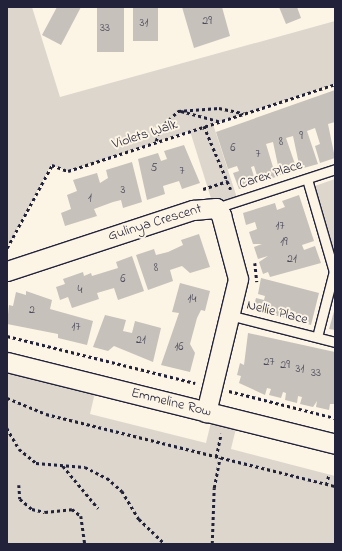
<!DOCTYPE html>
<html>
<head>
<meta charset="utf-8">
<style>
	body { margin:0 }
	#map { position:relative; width:342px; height:551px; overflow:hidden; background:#fcf5e5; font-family:"Indie Flower",sans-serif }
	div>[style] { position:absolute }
	.green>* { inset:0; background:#dcd6cc }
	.building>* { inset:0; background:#c6c1bb; transform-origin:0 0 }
	.path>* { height:2.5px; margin-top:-1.25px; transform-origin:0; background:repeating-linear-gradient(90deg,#22223b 0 3px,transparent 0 6px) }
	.roads { filter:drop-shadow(1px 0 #22223b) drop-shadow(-1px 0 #22223b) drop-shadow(0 1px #22223b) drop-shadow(0 -1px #22223b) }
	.service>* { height:9px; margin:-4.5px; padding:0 4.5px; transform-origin:4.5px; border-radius:4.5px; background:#fcf5e5 }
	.minor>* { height:19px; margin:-9.5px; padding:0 9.5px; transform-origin:9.5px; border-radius:9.5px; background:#fcf5e5 }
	span { translate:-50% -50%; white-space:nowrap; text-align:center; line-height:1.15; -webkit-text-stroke:4px #fcf5e5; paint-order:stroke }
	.number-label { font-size:12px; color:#4b4a5b }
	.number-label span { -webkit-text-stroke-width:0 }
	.street-label { font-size:14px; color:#22223b }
	.frame { position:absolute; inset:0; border:8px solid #22223b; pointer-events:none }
</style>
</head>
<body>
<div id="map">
	<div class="green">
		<div style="clip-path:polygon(7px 7px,32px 7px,60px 97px,335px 21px,335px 84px,213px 124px,238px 201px,214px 208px,190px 131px,68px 171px,51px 165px,7px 248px)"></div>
		<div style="clip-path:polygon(335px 179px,335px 266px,309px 188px)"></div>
		<div style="clip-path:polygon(7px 362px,97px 384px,90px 414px,206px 443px,211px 422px,238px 420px,231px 449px,335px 476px,335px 544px,7px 544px)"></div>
	</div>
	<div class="building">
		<div style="clip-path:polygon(57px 7px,81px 7px,61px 45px,42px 35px)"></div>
		<div style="left:97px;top:7px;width:27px;height:45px"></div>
		<div style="left:133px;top:7px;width:25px;height:34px"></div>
		<div style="clip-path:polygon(182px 7px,222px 7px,230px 36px,194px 48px)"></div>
		<div style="clip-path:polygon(279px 7px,297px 7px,301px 18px,286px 24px)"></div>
		<div style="clip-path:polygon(335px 90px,335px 122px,328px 124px,335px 158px,320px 163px,315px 146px,320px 144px,315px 128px,307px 131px,318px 164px,300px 169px,293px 136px,286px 138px,297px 170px,280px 175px,273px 142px,266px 144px,276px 177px,259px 182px,254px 166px,251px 167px,256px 183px,239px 189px,233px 173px,239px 171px,237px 166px,228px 169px,216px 132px)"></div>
		<div style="clip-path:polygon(184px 145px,200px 183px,182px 189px,179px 181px,163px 186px,165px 194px,147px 200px,138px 159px,158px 153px,161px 161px,167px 159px,164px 151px)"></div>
		<div style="clip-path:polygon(132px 162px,142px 202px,123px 208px,121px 200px,113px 202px,94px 209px,97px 216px,65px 226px,61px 213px,71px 209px,67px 195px,77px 191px,73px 180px,97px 173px,100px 183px,108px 178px,106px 170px)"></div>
		<div style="clip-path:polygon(299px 195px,314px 241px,302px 245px,304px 250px,315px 246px,321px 263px,270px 277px,268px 272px,263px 274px,259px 262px,268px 256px,258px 259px,254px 247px,262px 244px,253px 244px,249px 232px,257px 229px,255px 222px,246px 225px,243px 213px,275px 203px,277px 210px,285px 207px,282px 201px)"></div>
		<div style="clip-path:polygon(199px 234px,210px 267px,190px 273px,182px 266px,170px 270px,173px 281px,148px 290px,136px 255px,154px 249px,156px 255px,168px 252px,183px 245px,181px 240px)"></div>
		<div style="clip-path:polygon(132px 256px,144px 291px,118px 300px,114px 288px,97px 293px,99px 299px,72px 308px,68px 297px,60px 300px,56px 287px,65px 284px,63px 279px,83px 272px,84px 276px,91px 273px,92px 276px,118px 268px,116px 262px)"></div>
		<div style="clip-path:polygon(261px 278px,319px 293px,311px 325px,294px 320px,296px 312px,288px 310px,286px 318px,253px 310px,256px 298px,264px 300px,265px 296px,258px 294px)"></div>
		<div style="clip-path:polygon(180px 283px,210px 291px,205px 311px,201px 310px,197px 318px,190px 344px,195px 353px,190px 372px,161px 365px,179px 313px,172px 312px)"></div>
		<div style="clip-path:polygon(26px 291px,52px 300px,50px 309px,93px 321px,87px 345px,58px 338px,58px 334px,7px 324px,9px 305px,13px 306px,16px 292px,26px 295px)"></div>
		<div style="clip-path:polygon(335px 308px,335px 330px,329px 329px)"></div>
		<div style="clip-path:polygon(105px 315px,126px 320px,123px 331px,132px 333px,135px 321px,161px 328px,153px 362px,114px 346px,108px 351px,93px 347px)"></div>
		<div style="clip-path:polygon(248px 333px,335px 352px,335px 412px,334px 404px,330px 404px,329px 410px,316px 407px,317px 401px,313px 407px,300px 404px,302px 397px,298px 396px,297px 403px,285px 400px,286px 393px,283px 392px,281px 398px,269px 395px,271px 389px,267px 388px,265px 395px,239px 383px,241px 376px,237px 375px,240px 363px,244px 365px)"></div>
	</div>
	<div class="path">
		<div style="left:181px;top:111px;width:39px;rotate:15deg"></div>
		<div style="left:204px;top:126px;width:69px;rotate:67.1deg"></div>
		<div style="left:156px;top:141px;width:14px;rotate:-73deg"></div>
		<div style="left:160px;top:128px;width:25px;rotate:-43deg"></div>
		<div style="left:178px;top:111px;width:41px;rotate:-4.2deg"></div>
		<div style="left:219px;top:108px;width:25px;rotate:12deg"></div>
		<div style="left:203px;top:189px;width:26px;rotate:-18deg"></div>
		<div style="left:7px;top:248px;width:94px;rotate:-61.5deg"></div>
		<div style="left:52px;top:165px;width:17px;rotate:21deg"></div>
		<div style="left:68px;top:171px;width:281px;rotate:-18deg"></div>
		<div style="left:255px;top:263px;width:19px;rotate:84deg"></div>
		<div style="left:7px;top:336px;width:194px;rotate:14deg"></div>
		<div style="left:229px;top:391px;width:109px;rotate:14.3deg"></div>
		<div style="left:7px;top:398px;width:42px;rotate:22.3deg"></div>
		<div style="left:46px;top:414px;width:298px;rotate:14deg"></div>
		<div style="left:7px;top:428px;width:24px;rotate:60deg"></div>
		<div style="left:19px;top:449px;width:22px;rotate:39deg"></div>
		<div style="left:36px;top:463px;width:49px;rotate:4.7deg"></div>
		<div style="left:85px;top:467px;width:25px;rotate:27deg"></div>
		<div style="left:107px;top:478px;width:20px;rotate:41deg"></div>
		<div style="left:122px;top:491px;width:33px;rotate:59deg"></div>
		<div style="left:139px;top:519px;width:36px;rotate:44deg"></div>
		<div style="left:216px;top:457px;width:24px;rotate:-78deg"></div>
		<div style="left:63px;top:466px;width:55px;rotate:50.2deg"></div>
		<div style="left:19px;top:485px;width:14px;rotate:86deg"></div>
		<div style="left:20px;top:499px;width:16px;rotate:40deg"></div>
		<div style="left:32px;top:509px;width:13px;rotate:13deg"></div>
		<div style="left:45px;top:512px;width:27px;rotate:-6deg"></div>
		<div style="left:72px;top:509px;width:11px;rotate:38deg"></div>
		<div style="left:81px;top:516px;width:28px;rotate:82deg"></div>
		<div style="left:326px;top:485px;width:11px;rotate:-75deg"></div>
		<div style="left:212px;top:544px;width:56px;rotate:-88deg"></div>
		<div style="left:214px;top:488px;width:31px;rotate:-79deg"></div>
	</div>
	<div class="roads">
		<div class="service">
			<div style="left:307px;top:179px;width:97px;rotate:73.8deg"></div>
			<div style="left:216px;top:208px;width:125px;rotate:-18.1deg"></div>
			<div style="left:229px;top:315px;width:109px;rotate:14.3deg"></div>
			<div style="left:317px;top:337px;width:72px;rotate:-75.6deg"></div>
		</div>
		<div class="minor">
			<div style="left:7px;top:271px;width:196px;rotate:-18.2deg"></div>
			<div style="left:193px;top:210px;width:23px;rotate:-5deg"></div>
			<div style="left:216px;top:208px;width:9px;rotate:54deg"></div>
			<div style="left:221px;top:215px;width:66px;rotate:75.1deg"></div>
			<div style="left:238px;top:279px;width:137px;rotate:103.5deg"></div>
			<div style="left:7px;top:362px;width:338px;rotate:14deg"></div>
		</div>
	</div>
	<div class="number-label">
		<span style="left:207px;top:22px">29</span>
		<span style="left:144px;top:24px">31</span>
		<span style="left:105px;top:29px">33</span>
		<span style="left:301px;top:137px">9</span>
		<span style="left:281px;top:143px">8</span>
		<span style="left:233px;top:149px">6</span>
		<span style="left:258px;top:155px">7</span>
		<span style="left:154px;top:169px">5</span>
		<span style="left:182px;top:172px">7</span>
		<span style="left:123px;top:191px">3</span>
		<span style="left:90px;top:199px">1</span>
		<span style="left:280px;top:227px">17</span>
		<span style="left:284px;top:243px">19</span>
		<span style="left:292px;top:260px">21</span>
		<span style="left:156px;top:269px">8</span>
		<span style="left:123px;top:280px">6</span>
		<span style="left:80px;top:291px">4</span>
		<span style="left:192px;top:300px">14</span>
		<span style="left:32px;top:311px">2</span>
		<span style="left:76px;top:328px">17</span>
		<span style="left:141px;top:341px">21</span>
		<span style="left:179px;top:348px">16</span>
		<span style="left:269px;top:363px">27</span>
		<span style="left:285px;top:366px">29</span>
		<span style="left:300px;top:370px">31</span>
		<span style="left:316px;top:374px">33</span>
	</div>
	<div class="street-label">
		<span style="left:145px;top:135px;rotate:-18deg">Violets Walk</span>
		<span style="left:271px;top:175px;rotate:-18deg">Carex Place</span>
		<span style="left:155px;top:223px;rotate:-17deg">Gulinya Crescent</span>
		<span style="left:277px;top:313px;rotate:14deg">Nellie Place</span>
		<span style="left:171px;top:403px;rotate:14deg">Emmeline Row</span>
	</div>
	<div class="frame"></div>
</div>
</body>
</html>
